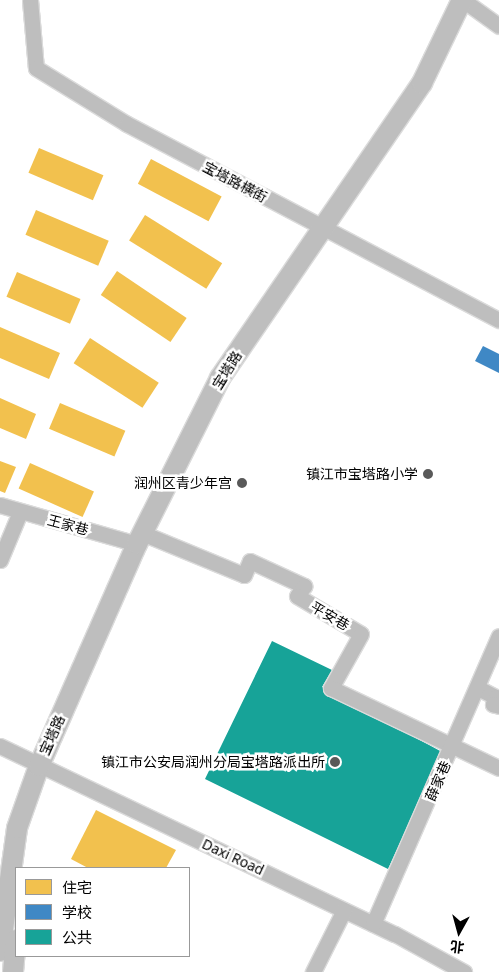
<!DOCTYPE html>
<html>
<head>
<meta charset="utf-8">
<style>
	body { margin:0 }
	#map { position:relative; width:499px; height:972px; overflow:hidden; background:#fff; font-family:"Noto Sans","Noto Sans SC",sans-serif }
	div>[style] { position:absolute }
	.homes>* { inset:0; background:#f2c14e; transform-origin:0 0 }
	.schools>* { inset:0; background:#3f88c5 }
	.public>* { inset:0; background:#17a398 }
	.roads { filter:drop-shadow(1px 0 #dbdbdb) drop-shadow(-1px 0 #dbdbdb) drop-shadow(0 1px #dbdbdb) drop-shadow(0 -1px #dbdbdb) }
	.minor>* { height:15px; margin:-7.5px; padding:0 7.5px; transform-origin:7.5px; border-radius:7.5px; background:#bebebe }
	.major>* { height:20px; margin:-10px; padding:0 10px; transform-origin:10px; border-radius:10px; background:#bebebe }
	.dots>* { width:14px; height:14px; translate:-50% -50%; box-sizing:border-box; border:2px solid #fff; border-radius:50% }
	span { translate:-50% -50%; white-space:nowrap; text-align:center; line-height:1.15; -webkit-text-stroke:5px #fff; paint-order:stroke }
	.street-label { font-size:14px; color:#000 }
	.poi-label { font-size:14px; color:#000 }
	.right { translate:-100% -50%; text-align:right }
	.legend { position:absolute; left:15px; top:867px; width:175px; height:90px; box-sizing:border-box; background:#fff; border:1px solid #999; margin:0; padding:6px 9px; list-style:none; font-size:15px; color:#000 }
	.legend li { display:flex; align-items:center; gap:10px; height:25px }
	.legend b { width:25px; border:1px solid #999 }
	.north { position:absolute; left:434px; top:907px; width:50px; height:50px; -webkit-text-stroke:4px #fff; paint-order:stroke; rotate:187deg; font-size:14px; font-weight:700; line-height:20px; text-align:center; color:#000 }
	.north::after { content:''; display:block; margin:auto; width:18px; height:22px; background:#000; clip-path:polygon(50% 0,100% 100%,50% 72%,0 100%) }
</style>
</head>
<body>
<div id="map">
	<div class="homes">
		<div style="left:39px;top:148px;width:70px;height:27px;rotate:23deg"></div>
		<div style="left:151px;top:159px;width:80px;height:28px;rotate:28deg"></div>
		<div style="left:36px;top:210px;width:79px;height:27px;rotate:23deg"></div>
		<div style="left:145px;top:215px;width:91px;height:30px;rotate:32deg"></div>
		<div style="left:117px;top:271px;width:84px;height:29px;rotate:34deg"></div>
		<div style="left:17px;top:272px;width:69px;height:27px;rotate:23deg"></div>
		<div style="clip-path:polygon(0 327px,60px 353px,49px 379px,0 358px)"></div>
		<div style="left:90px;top:338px;width:82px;height:30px;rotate:33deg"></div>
		<div style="clip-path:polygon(0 398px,36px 414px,26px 439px,0 428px)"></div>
		<div style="left:60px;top:403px;width:71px;height:28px;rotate:23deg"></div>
		<div style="clip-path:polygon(0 461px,16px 467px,5px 493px,0 491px)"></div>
		<div style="left:30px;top:463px;width:70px;height:28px;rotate:24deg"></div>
		<div style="clip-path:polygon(96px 810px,176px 850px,166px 868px,88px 868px,71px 859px)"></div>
	</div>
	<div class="schools">
		<div style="clip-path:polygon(483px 346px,499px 354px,499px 373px,475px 361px)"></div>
	</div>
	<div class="public">
		<div style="clip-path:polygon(272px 641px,332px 670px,322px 687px,442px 752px,388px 869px,205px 779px)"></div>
	</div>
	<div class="roads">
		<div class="minor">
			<div style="left:30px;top:0;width:68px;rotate:85deg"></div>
			<div style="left:36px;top:68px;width:107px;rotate:31.6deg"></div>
			<div style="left:127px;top:124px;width:420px;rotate:27.8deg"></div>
			<div style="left:463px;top:0;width:44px;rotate:35.8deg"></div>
			<div style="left:0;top:505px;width:142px;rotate:15.9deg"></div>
			<div style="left:142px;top:533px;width:110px;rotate:22.4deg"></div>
			<div style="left:244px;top:575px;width:15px;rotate:-67deg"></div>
			<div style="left:250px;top:561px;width:60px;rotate:24.8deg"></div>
			<div style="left:304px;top:586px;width:12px;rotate:125deg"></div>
			<div style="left:297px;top:596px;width:74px;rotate:30.7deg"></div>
			<div style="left:361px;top:634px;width:62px;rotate:119.1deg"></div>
			<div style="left:331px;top:688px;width:186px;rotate:25.5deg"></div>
			<div style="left:0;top:560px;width:52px;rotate:-67.4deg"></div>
			<div style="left:478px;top:688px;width:20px;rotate:27deg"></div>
			<div style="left:496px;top:697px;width:8px;rotate:113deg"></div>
			<div style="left:493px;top:704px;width:6px;rotate:18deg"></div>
			<div style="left:0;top:746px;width:437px;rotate:25.5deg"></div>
			<div style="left:395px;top:934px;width:79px;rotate:28.8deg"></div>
			<div style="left:373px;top:924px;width:314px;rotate:-66.4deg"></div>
			<div style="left:313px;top:972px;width:69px;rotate:-63.4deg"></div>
		</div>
		<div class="major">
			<div style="left:0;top:951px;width:124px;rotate:-82.1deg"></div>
			<div style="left:17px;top:828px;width:66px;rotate:-70.5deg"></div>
			<div style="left:39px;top:766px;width:243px;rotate:-66.2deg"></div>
			<div style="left:137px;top:544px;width:186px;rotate:-63.4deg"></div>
			<div style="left:220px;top:378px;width:358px;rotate:-55.6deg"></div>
			<div style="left:422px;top:83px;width:92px;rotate:-64.3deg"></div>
			<div style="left:13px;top:972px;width:32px;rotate:-85deg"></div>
		</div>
	</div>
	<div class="dots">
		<div style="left:428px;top:474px;background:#595959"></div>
		<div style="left:242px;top:483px;background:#595959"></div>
		<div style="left:335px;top:762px;background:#595959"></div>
	</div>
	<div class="street-label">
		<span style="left:235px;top:182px;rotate:28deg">宝塔路横街</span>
		<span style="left:227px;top:370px;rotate:-58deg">宝塔路</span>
		<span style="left:68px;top:525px;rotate:15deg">王家巷</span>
		<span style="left:330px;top:616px;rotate:30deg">平安巷</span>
		<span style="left:52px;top:735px;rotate:-66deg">宝塔路</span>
		<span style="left:438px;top:781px;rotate:-66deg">薛家巷</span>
		<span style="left:233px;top:857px;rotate:25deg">Daxi Road</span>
	</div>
	<div class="poi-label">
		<span class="right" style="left:418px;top:474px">镇江市宝塔路小学</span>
		<span class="right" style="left:232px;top:483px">润州区青少年宫</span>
		<span class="right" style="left:325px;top:762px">镇江市公安局润州分局宝塔路派出所</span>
	</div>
	<ul class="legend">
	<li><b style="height:14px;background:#f2c14e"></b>住宅</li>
	<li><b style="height:14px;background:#3f88c5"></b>学校</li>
	<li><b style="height:14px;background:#17a398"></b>公共</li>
	</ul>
	<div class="north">北</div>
</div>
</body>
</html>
